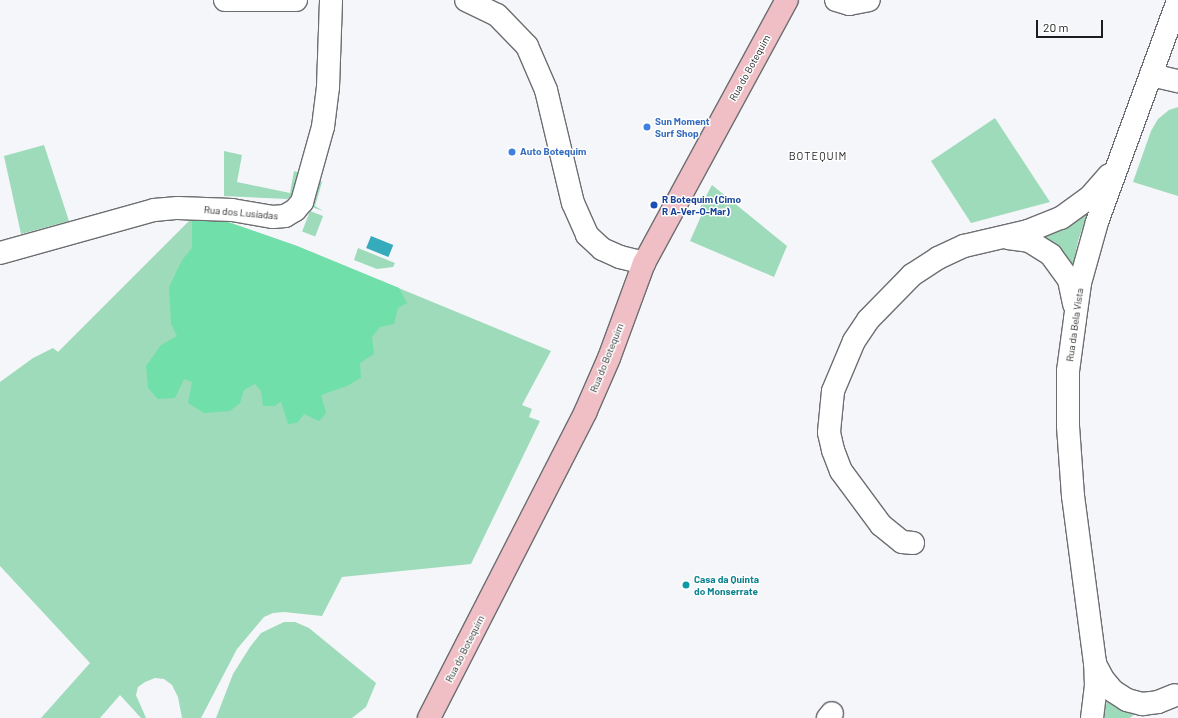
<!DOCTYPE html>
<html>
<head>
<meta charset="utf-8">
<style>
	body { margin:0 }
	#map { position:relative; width:1178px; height:718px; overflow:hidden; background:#f5f6f9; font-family:Barlow,sans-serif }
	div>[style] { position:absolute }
	.green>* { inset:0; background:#9edbba; transform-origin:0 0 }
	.forest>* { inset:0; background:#70dfa9 }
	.water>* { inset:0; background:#36abbb; transform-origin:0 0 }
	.roads { filter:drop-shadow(1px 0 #6d6e71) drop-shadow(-1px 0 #6d6e71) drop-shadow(0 1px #6d6e71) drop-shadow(0 -1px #6d6e71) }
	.minor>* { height:22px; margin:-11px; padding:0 11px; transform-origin:11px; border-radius:11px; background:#fff }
	.major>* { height:22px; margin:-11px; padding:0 11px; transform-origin:11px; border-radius:11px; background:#efbfc5 }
	.dots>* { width:11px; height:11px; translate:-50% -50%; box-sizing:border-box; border:2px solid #fff; border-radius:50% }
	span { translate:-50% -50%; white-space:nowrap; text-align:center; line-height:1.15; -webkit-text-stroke:3px #fff; paint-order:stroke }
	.street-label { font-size:10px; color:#1c1d1e }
	.shop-label { font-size:10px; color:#366cbe; font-weight:700 }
	.left { translate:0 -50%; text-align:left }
	.transit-label { font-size:10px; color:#164399; font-weight:700 }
	.culture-label { font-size:10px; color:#0d838f; font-weight:700 }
	.neighbourhood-label { font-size:11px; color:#1c1d1e; letter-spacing:1px }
	.scale { position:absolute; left:1036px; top:20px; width:67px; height:18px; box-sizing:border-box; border:2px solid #1c1d1e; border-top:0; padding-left:5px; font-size:12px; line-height:14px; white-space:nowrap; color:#1c1d1e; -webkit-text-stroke:3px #fff; paint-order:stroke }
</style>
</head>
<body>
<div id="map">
	<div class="green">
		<div style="clip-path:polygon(1178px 107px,1178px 196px,1133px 182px,1151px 131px,1158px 119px,1169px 110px)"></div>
		<div style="clip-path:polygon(995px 118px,1050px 202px,971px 223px,931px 161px)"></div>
		<div style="clip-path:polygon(44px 145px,69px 221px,21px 234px,4px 156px)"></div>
		<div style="clip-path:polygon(224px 151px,242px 155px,237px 182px,290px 193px,294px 171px,300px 173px,294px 194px,287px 199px,224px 196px)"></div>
		<div style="clip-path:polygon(320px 181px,322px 182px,315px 206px,323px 211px,312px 207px)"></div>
		<div style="clip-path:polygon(712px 185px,787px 246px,774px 277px,690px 241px,702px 214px,698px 211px)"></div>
		<div style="left:310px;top:211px;width:14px;height:22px;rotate:21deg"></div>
		<div style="clip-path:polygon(1088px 211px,1078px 241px,1073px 265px,1060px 249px,1043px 236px)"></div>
		<div style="clip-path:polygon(192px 218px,228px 222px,297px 246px,551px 351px,522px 405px,532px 409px,529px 417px,540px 421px,471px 564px,342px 577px,322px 616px,284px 612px,273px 613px,264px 617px,237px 649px,201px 718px,182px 718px,178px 697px,172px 685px,164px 679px,155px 678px,145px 682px,138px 687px,136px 695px,146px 718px,141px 718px,120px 695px,100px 718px,41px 718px,90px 663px,0 566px,0 382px,33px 358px,53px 348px,58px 352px)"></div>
		<div style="clip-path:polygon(358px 248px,395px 263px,393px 267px,377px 269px,354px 260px)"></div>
		<div style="clip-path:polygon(284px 622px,295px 622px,309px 628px,376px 683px,366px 707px,352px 718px,216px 718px,233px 674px,250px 647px,261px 633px)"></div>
		<div style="clip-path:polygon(1107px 699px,1137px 712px,1130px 718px,1104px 718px)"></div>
	</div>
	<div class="forest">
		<div style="clip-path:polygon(205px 217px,228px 222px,297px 246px,399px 288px,407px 303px,398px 308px,394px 324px,380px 327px,372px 337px,374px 354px,360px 363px,361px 378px,347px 386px,321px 395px,326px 413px,319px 421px,304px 414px,297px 423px,288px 424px,281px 401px,275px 406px,263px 406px,261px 391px,255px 384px,244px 390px,240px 403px,230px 411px,204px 413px,188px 403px,192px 382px,184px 379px,175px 398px,158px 399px,148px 388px,146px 366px,161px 345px,177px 336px,171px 324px,169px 287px,182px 260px,192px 248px,192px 218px)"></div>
	</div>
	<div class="water">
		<div style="left:371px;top:236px;width:24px;height:13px;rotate:22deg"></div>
	</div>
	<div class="roads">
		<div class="minor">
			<div style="left:225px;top:0;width:71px"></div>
			<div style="left:466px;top:0;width:34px;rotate:26deg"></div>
			<div style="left:497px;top:15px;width:43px;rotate:45.9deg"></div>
			<div style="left:527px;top:46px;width:48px;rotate:66.6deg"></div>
			<div style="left:546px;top:90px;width:116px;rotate:76.6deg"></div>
			<div style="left:573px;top:203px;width:35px;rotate:66deg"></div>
			<div style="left:587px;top:235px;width:21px;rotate:43deg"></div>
			<div style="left:602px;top:249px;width:20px;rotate:24deg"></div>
			<div style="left:620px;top:257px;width:25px;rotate:14deg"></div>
			<div style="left:836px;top:0;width:14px;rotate:17deg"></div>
			<div style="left:849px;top:4px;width:20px;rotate:-11deg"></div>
			<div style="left:1151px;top:75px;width:28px;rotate:13deg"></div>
			<div style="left:1008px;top:238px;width:21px;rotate:8deg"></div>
			<div style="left:1029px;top:241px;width:26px;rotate:32deg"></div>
			<div style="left:1051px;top:255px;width:31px;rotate:54deg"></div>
			<div style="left:1069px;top:280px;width:25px;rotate:78deg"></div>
			<div style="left:0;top:253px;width:160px;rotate:-15.6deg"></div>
			<div style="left:154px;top:210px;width:24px;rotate:-5deg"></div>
			<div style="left:178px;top:208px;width:54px;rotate:2.1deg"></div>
			<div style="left:232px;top:210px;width:42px;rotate:9.7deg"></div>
			<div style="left:273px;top:217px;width:12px;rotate:-5deg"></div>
			<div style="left:285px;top:216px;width:12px;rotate:-31deg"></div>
			<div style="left:295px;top:210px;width:11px;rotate:-49deg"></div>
			<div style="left:302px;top:202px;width:78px;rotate:-74.4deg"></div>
			<div style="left:323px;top:127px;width:40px;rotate:-82.9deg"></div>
			<div style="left:328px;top:87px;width:87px;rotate:-88deg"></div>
			<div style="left:913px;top:543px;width:11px;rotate:-175deg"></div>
			<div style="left:902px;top:542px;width:27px;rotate:-141deg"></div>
			<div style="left:881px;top:525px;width:67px;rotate:-126.5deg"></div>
			<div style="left:841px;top:471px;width:22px;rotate:-111deg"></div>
			<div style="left:833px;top:450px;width:18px;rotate:-103deg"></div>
			<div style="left:829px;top:432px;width:41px;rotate:-84.4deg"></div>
			<div style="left:833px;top:391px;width:54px;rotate:-67.2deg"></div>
			<div style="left:854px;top:341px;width:25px;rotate:-56deg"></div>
			<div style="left:868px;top:320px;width:63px;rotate:-45.6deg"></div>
			<div style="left:912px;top:275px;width:31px;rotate:-33deg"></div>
			<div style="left:938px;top:258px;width:29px;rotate:-25deg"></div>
			<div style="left:964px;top:246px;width:66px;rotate:-13.2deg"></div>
			<div style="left:1028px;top:231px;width:35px;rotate:-22deg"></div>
			<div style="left:1061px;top:218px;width:34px;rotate:-36deg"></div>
			<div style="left:1089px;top:198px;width:30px;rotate:-49deg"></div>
			<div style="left:1095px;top:664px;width:17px;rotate:62deg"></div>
			<div style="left:1103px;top:679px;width:16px;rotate:50deg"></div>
			<div style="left:1113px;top:691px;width:17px;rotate:33deg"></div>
			<div style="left:1127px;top:700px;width:16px;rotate:15deg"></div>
			<div style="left:1142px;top:704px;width:16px;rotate:-7deg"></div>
			<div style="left:1158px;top:702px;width:18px;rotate:-22deg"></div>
			<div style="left:828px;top:718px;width:6px;rotate:-51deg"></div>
			<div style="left:1092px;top:718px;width:32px;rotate:-83deg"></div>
			<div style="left:1096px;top:686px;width:23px;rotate:-92deg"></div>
			<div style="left:1095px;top:663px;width:168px;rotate:-97.5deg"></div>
			<div style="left:1073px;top:496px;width:70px;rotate:-94.1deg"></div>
			<div style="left:1068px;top:426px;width:55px;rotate:-90deg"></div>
			<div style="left:1068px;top:371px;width:52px;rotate:-82.3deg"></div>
			<div style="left:1075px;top:319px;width:36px;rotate:-82deg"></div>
			<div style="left:1080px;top:283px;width:63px;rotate:-74.4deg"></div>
			<div style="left:1097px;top:222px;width:235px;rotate:-69.9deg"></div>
		</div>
		<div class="major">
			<div style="left:429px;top:718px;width:343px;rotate:-62.9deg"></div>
			<div style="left:585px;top:413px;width:60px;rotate:-66.4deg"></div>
			<div style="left:609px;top:358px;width:101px;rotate:-69.8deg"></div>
			<div style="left:644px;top:263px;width:299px;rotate:-61.5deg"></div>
		</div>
	</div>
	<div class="dots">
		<div style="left:647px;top:127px;background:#3f7fe0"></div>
		<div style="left:512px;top:152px;background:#3f7fe0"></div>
		<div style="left:654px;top:205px;background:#1a4fb4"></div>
		<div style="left:686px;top:585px;background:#0f9aa8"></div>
	</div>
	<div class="street-label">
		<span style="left:750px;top:68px;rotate:-61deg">Rua do Botequim</span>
		<span style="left:241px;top:213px;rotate:5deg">Rua dos Lusíadas</span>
		<span style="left:1075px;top:325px;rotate:-82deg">Rua da Bela Vista</span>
		<span style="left:607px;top:358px;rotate:-68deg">Rua do Botequim</span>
		<span style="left:465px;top:649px;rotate:-63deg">Rua do Botequim</span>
	</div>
	<div class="shop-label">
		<span class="left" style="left:655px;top:127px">Sun Moment<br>Surf Shop</span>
		<span class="left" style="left:520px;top:152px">Auto Botequim</span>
	</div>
	<div class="transit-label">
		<span class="left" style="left:662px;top:205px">R Botequim (Cimo<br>R A-Ver-O-Mar)</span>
	</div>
	<div class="culture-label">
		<span class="left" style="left:694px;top:585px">Casa da Quinta<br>do Monserrate</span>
	</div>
	<div class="neighbourhood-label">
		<span style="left:818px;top:156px">BOTEQUIM</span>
	</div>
	<div class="scale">20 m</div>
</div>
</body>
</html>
